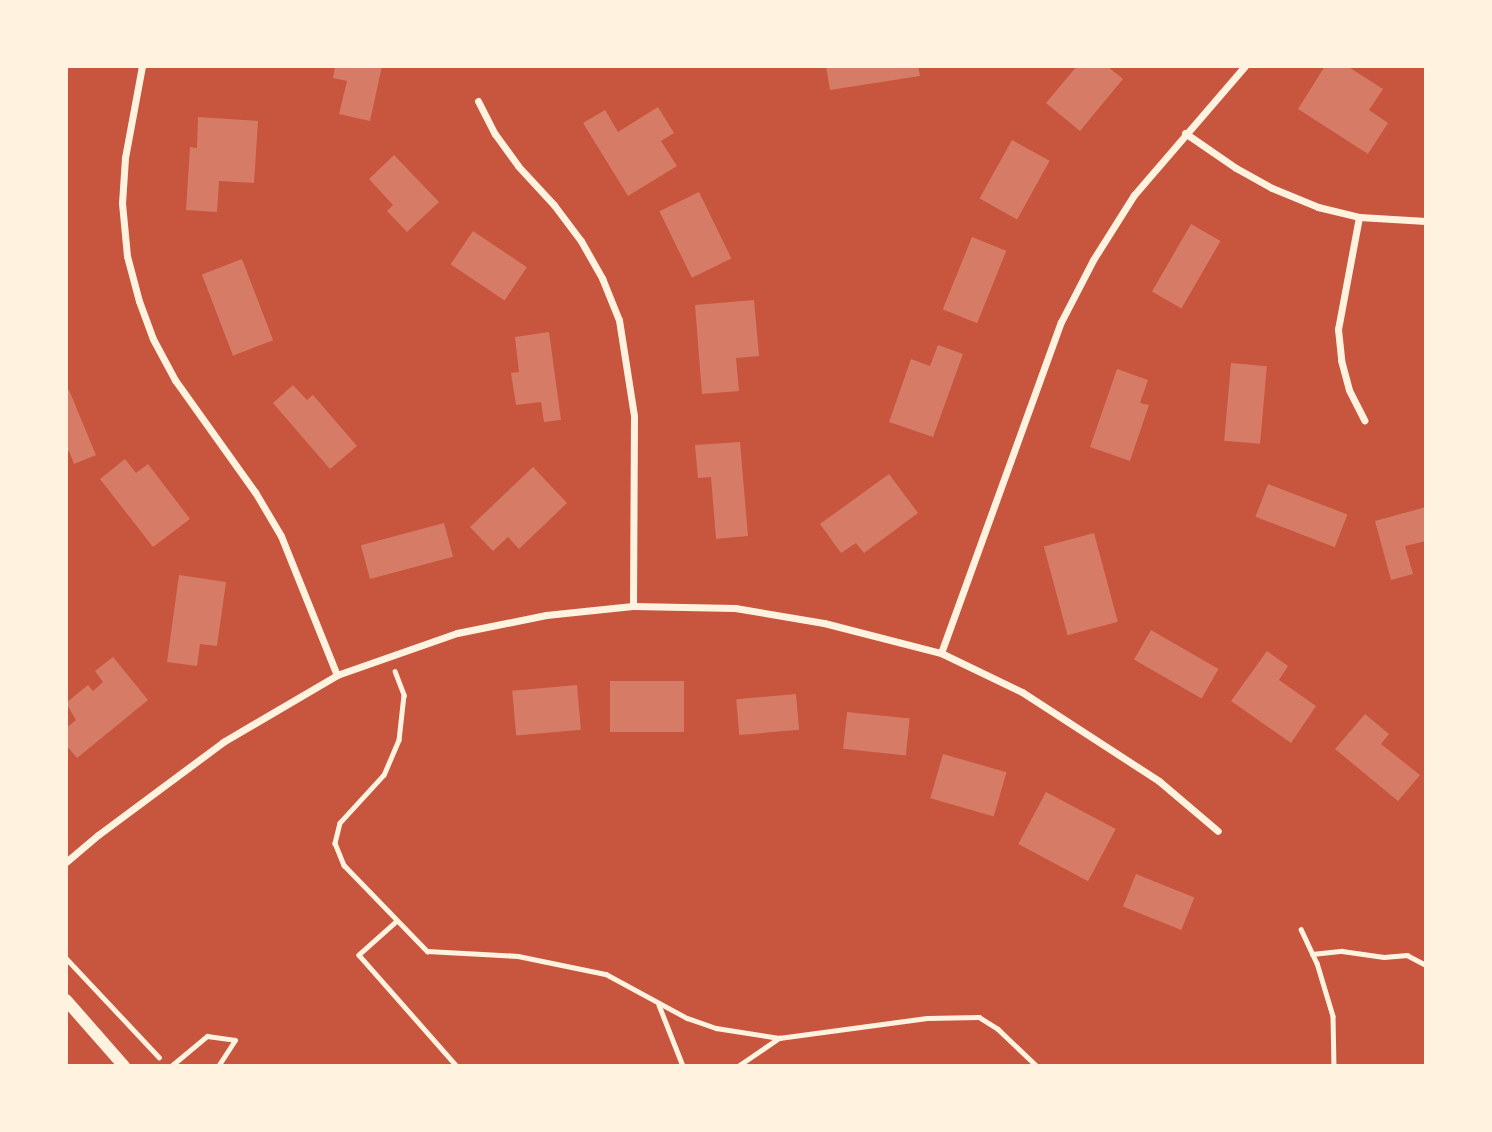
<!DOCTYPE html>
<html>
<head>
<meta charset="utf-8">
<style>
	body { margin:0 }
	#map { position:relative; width:1492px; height:1132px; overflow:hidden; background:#c8553d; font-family:Poppins,sans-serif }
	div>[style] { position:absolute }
	.building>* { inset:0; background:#d67c66; transform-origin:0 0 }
	.path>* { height:4.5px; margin:-2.25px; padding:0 2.25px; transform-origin:2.25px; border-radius:2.25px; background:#fff3e0 }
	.service>* { height:5px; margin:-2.5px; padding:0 2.5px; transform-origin:2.5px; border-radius:2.5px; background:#fff3e0 }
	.minor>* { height:7px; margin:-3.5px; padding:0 3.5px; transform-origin:3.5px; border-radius:3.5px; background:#fff3e0 }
	.tertiary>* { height:12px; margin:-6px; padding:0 6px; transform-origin:6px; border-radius:6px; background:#fff3e0 }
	span { translate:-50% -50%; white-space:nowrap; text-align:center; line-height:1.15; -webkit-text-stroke:5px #fff3e0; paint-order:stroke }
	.frame { position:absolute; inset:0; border:68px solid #fff3e0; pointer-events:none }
</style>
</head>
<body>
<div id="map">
	<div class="building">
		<div style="clip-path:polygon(335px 66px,382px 66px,370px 121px,339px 114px,347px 81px,333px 78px)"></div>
		<div style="clip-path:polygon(826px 66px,918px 66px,920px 76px,830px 90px)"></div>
		<div style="clip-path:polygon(1077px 66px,1107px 66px,1123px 79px,1080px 131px,1046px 103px)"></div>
		<div style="clip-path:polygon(1325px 66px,1347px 66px,1383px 89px,1369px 110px,1388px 123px,1368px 154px,1298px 109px)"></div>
		<div style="clip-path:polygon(658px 107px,674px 133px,661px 141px,677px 166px,628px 196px,583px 123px,605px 110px,618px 132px)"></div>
		<div style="clip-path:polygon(198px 117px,258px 121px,254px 183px,219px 181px,217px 212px,186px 210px,190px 147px,197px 148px)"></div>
		<div style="left:1012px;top:140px;width:43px;height:67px;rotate:29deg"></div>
		<div style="clip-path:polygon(394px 155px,439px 202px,407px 232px,387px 211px,393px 205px,369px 179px)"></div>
		<div style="left:699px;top:192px;width:74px;height:44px;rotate:64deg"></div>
		<div style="left:1191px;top:224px;width:34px;height:78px;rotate:30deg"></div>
		<div style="left:473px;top:231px;width:65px;height:40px;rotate:34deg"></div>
		<div style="left:972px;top:237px;width:37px;height:78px;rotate:22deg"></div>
		<div style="left:242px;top:259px;width:87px;height:43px;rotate:69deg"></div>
		<div style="clip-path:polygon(754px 300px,759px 356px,736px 358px,739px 391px,702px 394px,695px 305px)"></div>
		<div style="clip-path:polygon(549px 332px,561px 420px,544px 422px,541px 402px,516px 405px,511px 373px,519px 372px,515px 337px)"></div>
		<div style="clip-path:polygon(938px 345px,963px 354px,933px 437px,889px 422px,911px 359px,930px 366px)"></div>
		<div style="left:1231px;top:363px;width:36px;height:78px;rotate:5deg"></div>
		<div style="clip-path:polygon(1117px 369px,1148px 380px,1140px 403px,1149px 405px,1130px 461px,1090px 447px)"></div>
		<div style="clip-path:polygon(293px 385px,307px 400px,313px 395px,357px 446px,330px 469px,273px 403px)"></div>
		<div style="clip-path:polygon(69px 390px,96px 455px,74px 464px,69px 451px,66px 452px,66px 391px)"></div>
		<div style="clip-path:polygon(740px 442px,748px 536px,716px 539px,711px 477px,698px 478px,695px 445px)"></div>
		<div style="clip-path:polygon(125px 459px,136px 473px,148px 464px,190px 519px,153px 547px,100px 479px)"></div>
		<div style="clip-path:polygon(533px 467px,567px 503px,519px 549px,508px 537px,493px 551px,470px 527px)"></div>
		<div style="clip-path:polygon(889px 474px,918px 513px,864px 553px,856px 543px,841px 553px,820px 524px)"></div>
		<div style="left:1268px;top:484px;width:85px;height:35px;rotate:21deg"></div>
		<div style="clip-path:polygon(1426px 507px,1426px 541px,1405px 546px,1413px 574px,1391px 580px,1375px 521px)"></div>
		<div style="left:444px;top:523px;width:35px;height:86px;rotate:75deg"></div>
		<div style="left:1094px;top:533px;width:92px;height:52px;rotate:75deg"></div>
		<div style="clip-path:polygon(179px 575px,226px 582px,217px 646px,200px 644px,197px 666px,167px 662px)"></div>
		<div style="left:1151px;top:630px;width:78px;height:34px;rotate:30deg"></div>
		<div style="clip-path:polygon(1267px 651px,1288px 666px,1279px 680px,1316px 706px,1291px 743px,1231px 701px)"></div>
		<div style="clip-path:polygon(113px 657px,148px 700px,77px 758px,66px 745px,66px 728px,76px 720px,66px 703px,88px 685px,93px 691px,103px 682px,95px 671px)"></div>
		<div style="left:610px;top:681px;width:74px;height:51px"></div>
		<div style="left:577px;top:685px;width:45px;height:65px;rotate:85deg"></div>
		<div style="left:796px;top:694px;width:36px;height:60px;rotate:85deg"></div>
		<div style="left:847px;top:712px;width:63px;height:37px;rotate:6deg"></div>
		<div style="clip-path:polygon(1365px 714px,1389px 734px,1381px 744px,1420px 775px,1398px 801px,1335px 749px)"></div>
		<div style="left:943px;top:754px;width:66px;height:46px;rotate:16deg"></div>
		<div style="left:1046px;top:792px;width:79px;height:59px;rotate:28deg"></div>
		<div style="left:1136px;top:874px;width:63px;height:35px;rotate:22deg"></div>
	</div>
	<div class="path">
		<div style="left:395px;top:671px;width:26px;rotate:69deg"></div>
		<div style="left:404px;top:695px;width:45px;rotate:96.3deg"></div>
		<div style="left:399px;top:740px;width:38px;rotate:113deg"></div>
		<div style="left:384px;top:775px;width:65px;rotate:132.5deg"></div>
		<div style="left:340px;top:823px;width:21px;rotate:104deg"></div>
		<div style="left:335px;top:843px;width:24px;rotate:68deg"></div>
		<div style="left:344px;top:865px;width:120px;rotate:46deg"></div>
		<div style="left:427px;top:951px;width:91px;rotate:3.1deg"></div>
		<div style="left:518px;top:956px;width:90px;rotate:11.6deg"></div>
		<div style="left:606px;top:974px;width:92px;rotate:28.5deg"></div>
		<div style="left:687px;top:1018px;width:31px;rotate:19deg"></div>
		<div style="left:716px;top:1028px;width:64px;rotate:9deg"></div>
		<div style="left:397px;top:921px;width:51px;rotate:138.2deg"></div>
		<div style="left:359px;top:955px;width:148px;rotate:48.6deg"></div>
		<div style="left:1301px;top:929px;width:38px;rotate:65deg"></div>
		<div style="left:1317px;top:963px;width:55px;rotate:73.2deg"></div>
		<div style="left:1333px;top:1016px;width:50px;rotate:88.9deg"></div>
		<div style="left:1312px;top:954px;width:30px;rotate:-6deg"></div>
		<div style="left:1342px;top:951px;width:42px;rotate:8.1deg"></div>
		<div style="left:1384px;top:957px;width:23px;rotate:-5deg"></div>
		<div style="left:1407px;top:955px;width:21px;rotate:28deg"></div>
		<div style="left:66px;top:958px;width:136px;rotate:46.8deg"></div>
		<div style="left:659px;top:1005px;width:66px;rotate:68.5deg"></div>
		<div style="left:738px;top:1066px;width:50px;rotate:-34.3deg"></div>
		<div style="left:779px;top:1038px;width:149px;rotate:-7.7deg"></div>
		<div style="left:927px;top:1018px;width:52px;rotate:-1.1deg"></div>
		<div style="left:979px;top:1017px;width:22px;rotate:32deg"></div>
		<div style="left:998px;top:1029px;width:54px;rotate:43.5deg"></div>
	</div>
	<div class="service">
		<div style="left:171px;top:1066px;width:47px;rotate:-39.8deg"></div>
		<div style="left:207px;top:1036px;width:28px;rotate:8deg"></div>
		<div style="left:235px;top:1040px;width:31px;rotate:123deg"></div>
	</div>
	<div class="minor">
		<div style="left:142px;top:66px;width:94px;rotate:100.5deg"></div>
		<div style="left:125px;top:158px;width:45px;rotate:93.8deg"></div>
		<div style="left:122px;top:203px;width:53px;rotate:84.6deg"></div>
		<div style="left:127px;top:256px;width:47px;rotate:75.1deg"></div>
		<div style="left:139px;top:301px;width:40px;rotate:69.8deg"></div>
		<div style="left:153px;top:339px;width:47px;rotate:61.8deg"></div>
		<div style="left:175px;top:380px;width:138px;rotate:54.5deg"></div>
		<div style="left:255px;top:492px;width:51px;rotate:59.4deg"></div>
		<div style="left:281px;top:536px;width:150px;rotate:68.1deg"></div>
		<div style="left:478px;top:101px;width:37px;rotate:63deg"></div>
		<div style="left:495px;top:134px;width:39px;rotate:54deg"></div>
		<div style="left:518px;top:166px;width:53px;rotate:47.3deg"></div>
		<div style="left:554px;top:205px;width:45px;rotate:53.1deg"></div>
		<div style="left:581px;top:241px;width:43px;rotate:60.4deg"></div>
		<div style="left:602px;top:278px;width:45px;rotate:68deg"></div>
		<div style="left:619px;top:320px;width:97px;rotate:81.1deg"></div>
		<div style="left:634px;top:416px;width:190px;rotate:90.3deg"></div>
		<div style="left:1185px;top:133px;width:62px;rotate:34.5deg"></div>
		<div style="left:1236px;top:168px;width:41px;rotate:29.1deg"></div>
		<div style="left:1272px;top:188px;width:50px;rotate:22.4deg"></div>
		<div style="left:1318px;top:207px;width:42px;rotate:13.7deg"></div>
		<div style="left:1359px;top:217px;width:67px;rotate:3.4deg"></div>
		<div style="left:1359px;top:217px;width:114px;rotate:100.6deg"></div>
		<div style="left:1338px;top:329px;width:31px;rotate:84deg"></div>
		<div style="left:1341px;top:360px;width:31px;rotate:75deg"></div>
		<div style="left:1349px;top:390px;width:34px;rotate:63deg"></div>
		<div style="left:941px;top:653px;width:352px;rotate:-70.1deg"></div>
		<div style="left:1061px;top:322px;width:70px;rotate:-62.7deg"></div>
		<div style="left:1093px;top:260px;width:77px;rotate:-57.8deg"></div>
		<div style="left:1134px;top:195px;width:170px;rotate:-49.3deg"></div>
		<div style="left:66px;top:862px;width:42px;rotate:-40.2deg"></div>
		<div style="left:98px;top:835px;width:156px;rotate:-36.6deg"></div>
		<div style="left:223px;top:742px;width:132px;rotate:-30.4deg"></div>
		<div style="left:337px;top:675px;width:127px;rotate:-19.3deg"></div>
		<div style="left:457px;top:633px;width:91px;rotate:-11.4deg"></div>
		<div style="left:546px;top:615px;width:87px;rotate:-5.9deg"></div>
		<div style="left:633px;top:606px;width:102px;rotate:1.1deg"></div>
		<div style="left:735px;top:608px;width:90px;rotate:9.6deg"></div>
		<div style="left:824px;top:623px;width:121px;rotate:14.4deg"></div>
		<div style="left:941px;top:653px;width:90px;rotate:25.7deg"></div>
		<div style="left:1022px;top:692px;width:163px;rotate:33deg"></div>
		<div style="left:1159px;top:781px;width:77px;rotate:40.3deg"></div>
	</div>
	<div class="tertiary">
		<div style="left:66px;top:1000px;width:88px;rotate:48.7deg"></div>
	</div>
	<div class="frame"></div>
</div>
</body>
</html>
